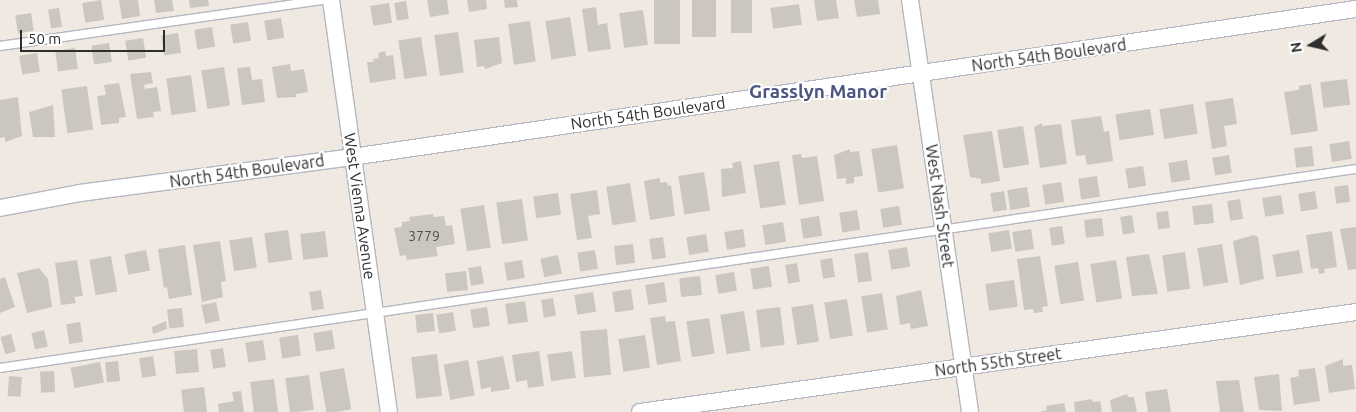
<!DOCTYPE html>
<html>
<head>
<meta charset="utf-8">
<style>
	body { margin:0 }
	#map { position:relative; width:1356px; height:412px; overflow:hidden; background:#efe9e1; font-family:Ubuntu,sans-serif }
	div>[style] { position:absolute }
	.building>* { inset:0; background:#cbc7bf; transform-origin:0 0 }
	.roads { filter:drop-shadow(1px 0 #b4b7c1) drop-shadow(-1px 0 #b4b7c1) drop-shadow(0 1px #b4b7c1) drop-shadow(0 -1px #b4b7c1) }
	.lane>* { height:8px; margin:-4px; padding:0 4px; transform-origin:4px; border-radius:4px; background:#fff }
	.street>* { height:16px; margin:-8px; padding:0 8px; transform-origin:8px; border-radius:8px; background:#fff }
	span { translate:-50% -50%; white-space:nowrap; text-align:center; line-height:1.15; -webkit-text-stroke:4px #fff; paint-order:stroke }
	.number-label { font-size:14px; color:#555452 }
	.number-label span { -webkit-text-stroke-width:0 }
	.street-label { font-size:16px; color:#2e2e2e }
	.quarter-label { font-size:19px; color:#4d5680; font-weight:700 }
	.north { position:absolute; left:1286px; top:20px; width:50px; height:50px; -webkit-text-stroke:4px #fff; paint-order:stroke; rotate:261deg; font-size:14px; font-weight:700; line-height:20px; text-align:center; color:#2e2e2e }
	.north::after { content:''; display:block; margin:auto; width:18px; height:22px; background:#2e2e2e; clip-path:polygon(50% 0,100% 100%,50% 72%,0 100%) }
	.scale { position:absolute; left:20px; top:30px; width:145px; height:22px; box-sizing:border-box; border:2px solid #2e2e2e; border-top:0; padding-left:6px; font-size:15px; line-height:18px; white-space:nowrap; color:#2e2e2e; -webkit-text-stroke:4px #fff; paint-order:stroke }
</style>
</head>
<body>
<div id="map">
	<div class="building">
		<div style="left:101px;top:0;width:20px;height:19px;rotate:81deg"></div>
		<div style="clip-path:polygon(119px 0,138px 0,140px 16px,122px 19px)"></div>
		<div style="clip-path:polygon(154px 0,172px 0,174px 11px,156px 13px)"></div>
		<div style="clip-path:polygon(189px 0,208px 0,209px 6px,190px 8px)"></div>
		<div style="clip-path:polygon(427px 0,447px 0,449px 14px,430px 17px)"></div>
		<div style="clip-path:polygon(467px 0,486px 0,487px 9px,469px 12px)"></div>
		<div style="clip-path:polygon(504px 0,517px 0,518px 7px,505px 8px)"></div>
		<div style="left:654px;top:0;width:26px;height:44px"></div>
		<div style="left:692px;top:0;width:24px;height:37px"></div>
		<div style="left:731px;top:0;width:21px;height:33px"></div>
		<div style="clip-path:polygon(814px 0,836px 0,839px 18px,817px 21px)"></div>
		<div style="clip-path:polygon(854px 0,878px 0,880px 14px,857px 17px)"></div>
		<div style="left:406px;top:1px;width:18px;height:12px;rotate:81deg"></div>
		<div style="left:389px;top:3px;width:20px;height:19px;rotate:81deg"></div>
		<div style="left:799px;top:4px;width:21px;height:29px;rotate:82deg"></div>
		<div style="clip-path:polygon(596px 7px,598px 25px,607px 23px,611px 49px,588px 52px,582px 9px)"></div>
		<div style="left:59px;top:8px;width:19px;height:11px;rotate:81deg"></div>
		<div style="left:643px;top:10px;width:35px;height:24px;rotate:82deg"></div>
		<div style="left:31px;top:13px;width:18px;height:16px;rotate:81deg"></div>
		<div style="left:570px;top:17px;width:39px;height:25px;rotate:81deg"></div>
		<div style="left:281px;top:18px;width:20px;height:17px;rotate:81deg"></div>
		<div style="left:530px;top:21px;width:41px;height:22px;rotate:82deg"></div>
		<div style="left:248px;top:22px;width:19px;height:18px;rotate:81deg"></div>
		<div style="left:212px;top:27px;width:20px;height:18px;rotate:81deg"></div>
		<div style="left:458px;top:32px;width:41px;height:24px;rotate:82deg"></div>
		<div style="left:178px;top:33px;width:20px;height:17px;rotate:81deg"></div>
		<div style="left:421px;top:37px;width:39px;height:23px;rotate:81deg"></div>
		<div style="clip-path:polygon(499px 37px,502px 63px,485px 69px,484px 66px,477px 67px,474px 40px)"></div>
		<div style="left:143px;top:38px;width:20px;height:18px;rotate:81deg"></div>
		<div style="left:109px;top:43px;width:19px;height:18px;rotate:81deg"></div>
		<div style="left:75px;top:48px;width:21px;height:20px;rotate:82deg"></div>
		<div style="clip-path:polygon(385px 51px,386px 56px,393px 55px,396px 79px,370px 83px,367px 62px,374px 62px,373px 59px,379px 58px,378px 53px)"></div>
		<div style="left:37px;top:53px;width:19px;height:18px;rotate:81deg"></div>
		<div style="clip-path:polygon(290px 64px,291px 71px,304px 69px,308px 92px,296px 94px,296px 97px,277px 98px,272px 67px)"></div>
		<div style="left:224px;top:67px;width:39px;height:23px;rotate:81deg"></div>
		<div style="clip-path:polygon(250px 67px,252px 80px,262px 79px,265px 102px,242px 105px,237px 68px)"></div>
		<div style="clip-path:polygon(151px 72px,153px 83px,144px 85px,145px 89px,157px 87px,161px 111px,153px 112px,154px 117px,137px 119px,130px 74px)"></div>
		<div style="left:191px;top:75px;width:37px;height:25px;rotate:82deg"></div>
		<div style="left:1347px;top:79px;width:26px;height:27px;rotate:83deg"></div>
		<div style="clip-path:polygon(119px 83px,126px 117px,119px 118px,119px 123px,101px 125px,97px 96px,106px 95px,104px 85px)"></div>
		<div style="clip-path:polygon(1311px 84px,1318px 131px,1291px 135px,1284px 92px,1299px 90px,1299px 86px)"></div>
		<div style="left:87px;top:86px;width:44px;height:26px;rotate:82deg"></div>
		<div style="clip-path:polygon(18px 97px,22px 136px,5px 142px,5px 137px,0 138px,0 100px)"></div>
		<div style="clip-path:polygon(1233px 98px,1237px 124px,1224px 126px,1227px 146px,1212px 149px,1205px 102px)"></div>
		<div style="left:1193px;top:104px;width:30px;height:34px;rotate:81deg"></div>
		<div style="clip-path:polygon(53px 105px,55px 137px,33px 137px,29px 112px)"></div>
		<div style="left:1150px;top:109px;width:26px;height:35px;rotate:81deg"></div>
		<div style="clip-path:polygon(1101px 116px,1104px 132px,1109px 131px,1113px 161px,1087px 165px,1085px 155px,1076px 156px,1071px 120px)"></div>
		<div style="clip-path:polygon(1042px 123px,1042px 126px,1061px 124px,1067px 164px,1040px 168px,1034px 127px)"></div>
		<div style="left:1023px;top:126px;width:39px;height:26px;rotate:81deg"></div>
		<div style="clip-path:polygon(992px 131px,1000px 181px,981px 184px,981px 179px,970px 177px,963px 135px)"></div>
		<div style="left:1349px;top:141px;width:18px;height:20px;rotate:81deg"></div>
		<div style="left:897px;top:145px;width:44px;height:26px;rotate:81deg"></div>
		<div style="left:1312px;top:146px;width:20px;height:18px;rotate:84deg"></div>
		<div style="clip-path:polygon(850px 149px,850px 152px,859px 151px,863px 176px,854px 177px,854px 183px,846px 184px,846px 178px,837px 179px,834px 155px)"></div>
		<div style="clip-path:polygon(801px 154px,802px 158px,817px 156px,824px 201px,799px 205px,792px 155px)"></div>
		<div style="left:1229px;top:155px;width:18px;height:17px;rotate:81deg"></div>
		<div style="left:1187px;top:160px;width:20px;height:19px;rotate:81deg"></div>
		<div style="clip-path:polygon(741px 161px,746px 193px,722px 197px,721px 169px,733px 168px,732px 163px)"></div>
		<div style="left:779px;top:161px;width:44px;height:26px;rotate:81deg"></div>
		<div style="left:1143px;top:166px;width:20px;height:18px;rotate:81deg"></div>
		<div style="left:704px;top:172px;width:39px;height:26px;rotate:81deg"></div>
		<div style="left:1097px;top:176px;width:21px;height:19px;rotate:82deg"></div>
		<div style="clip-path:polygon(660px 178px,660px 183px,667px 182px,668px 186px,671px 185px,675px 216px,650px 220px,644px 181px)"></div>
		<div style="left:1061px;top:182px;width:20px;height:19px;rotate:81deg"></div>
		<div style="left:630px;top:183px;width:39px;height:24px;rotate:81deg"></div>
		<div style="left:1348px;top:185px;width:17px;height:14px;rotate:83deg"></div>
		<div style="left:1027px;top:187px;width:20px;height:20px;rotate:81deg"></div>
		<div style="clip-path:polygon(597px 190px,600px 214px,588px 216px,592px 238px,577px 240px,570px 194px)"></div>
		<div style="left:1004px;top:191px;width:19px;height:14px;rotate:81deg"></div>
		<div style="left:1315px;top:191px;width:18px;height:17px;rotate:81deg"></div>
		<div style="left:558px;top:193px;width:22px;height:25px;rotate:82deg"></div>
		<div style="left:1281px;top:195px;width:19px;height:19px;rotate:81deg"></div>
		<div style="left:522px;top:199px;width:42px;height:26px;rotate:82deg"></div>
		<div style="left:1240px;top:199px;width:20px;height:13px;rotate:81deg"></div>
		<div style="left:1212px;top:204px;width:19px;height:20px;rotate:84deg"></div>
		<div style="left:484px;top:205px;width:43px;height:24px;rotate:81deg"></div>
		<div style="left:899px;top:206px;width:19px;height:19px;rotate:81deg"></div>
		<div style="left:857px;top:210px;width:20px;height:18px;rotate:81deg"></div>
		<div style="left:1168px;top:211px;width:17px;height:12px;rotate:83deg"></div>
		<div style="clip-path:polygon(433px 214px,434px 217px,444px 216px,446px 226px,452px 225px,455px 244px,436px 247px,438px 256px,407px 260px,406px 255px,400px 256px,394px 228px,402px 227px,402px 222px,410px 221px,409px 217px)"></div>
		<div style="left:1132px;top:215px;width:18px;height:12px;rotate:81deg"></div>
		<div style="left:819px;top:216px;width:20px;height:19px;rotate:81deg"></div>
		<div style="left:1102px;top:218px;width:18px;height:18px;rotate:84deg"></div>
		<div style="left:783px;top:222px;width:20px;height:21px;rotate:81deg"></div>
		<div style="left:1062px;top:226px;width:18px;height:13px;rotate:81deg"></div>
		<div style="clip-path:polygon(1356px 227px,1356px 269px,1348px 270px,1340px 229px)"></div>
		<div style="left:743px;top:229px;width:18px;height:19px;rotate:81deg"></div>
		<div style="left:1031px;top:229px;width:20px;height:19px;rotate:81deg"></div>
		<div style="left:288px;top:230px;width:30px;height:24px;rotate:82deg"></div>
		<div style="left:1009px;top:230px;width:19px;height:21px;rotate:81deg"></div>
		<div style="left:325px;top:231px;width:26px;height:25px;rotate:83deg"></div>
		<div style="clip-path:polygon(1332px 231px,1337px 267px,1324px 269px,1325px 273px,1319px 274px,1318px 268px,1311px 269px,1306px 235px)"></div>
		<div style="left:706px;top:234px;width:18px;height:20px;rotate:81deg"></div>
		<div style="clip-path:polygon(1254px 235px,1258px 237px,1264px 279px,1240px 285px,1233px 241px)"></div>
		<div style="left:252px;top:237px;width:31px;height:23px;rotate:81deg"></div>
		<div style="left:663px;top:237px;width:21px;height:14px;rotate:82deg"></div>
		<div style="clip-path:polygon(220px 241px,226px 281px,221px 282px,223px 297px,202px 302px,193px 245px)"></div>
		<div style="left:633px;top:244px;width:19px;height:19px;rotate:84deg"></div>
		<div style="left:1222px;top:244px;width:39px;height:25px;rotate:81deg"></div>
		<div style="clip-path:polygon(185px 245px,192px 295px,169px 299px,167px 287px,164px 288px,158px 249px)"></div>
		<div style="left:907px;top:247px;width:20px;height:19px;rotate:81deg"></div>
		<div style="left:146px;top:250px;width:21px;height:22px;rotate:79deg"></div>
		<div style="left:595px;top:250px;width:19px;height:18px;rotate:81deg"></div>
		<div style="left:1299px;top:250px;width:23px;height:27px;rotate:80deg"></div>
		<div style="left:868px;top:252px;width:29px;height:14px;rotate:82deg"></div>
		<div style="left:1185px;top:252px;width:37px;height:23px;rotate:82deg"></div>
		<div style="clip-path:polygon(1149px 254px,1158px 294px,1132px 296px,1126px 257px)"></div>
		<div style="left:558px;top:255px;width:19px;height:18px;rotate:78deg"></div>
		<div style="left:111px;top:256px;width:36px;height:22px;rotate:80deg"></div>
		<div style="clip-path:polygon(1040px 256px,1048px 306px,1042px 307px,1043px 312px,1034px 313px,1033px 309px,1024px 310px,1017px 259px)"></div>
		<div style="left:832px;top:258px;width:19px;height:12px;rotate:81deg"></div>
		<div style="clip-path:polygon(77px 260px,83px 296px,74px 297px,76px 303px,61px 305px,55px 263px)"></div>
		<div style="left:522px;top:260px;width:18px;height:18px;rotate:81deg"></div>
		<div style="left:1116px;top:260px;width:39px;height:26px;rotate:81deg"></div>
		<div style="left:1078px;top:262px;width:39px;height:24px;rotate:81deg"></div>
		<div style="left:797px;top:263px;width:19px;height:12px;rotate:81deg"></div>
		<div style="left:481px;top:266px;width:18px;height:13px;rotate:81deg"></div>
		<div style="left:769px;top:266px;width:21px;height:19px;rotate:82deg"></div>
		<div style="clip-path:polygon(39px 268px,48px 279px,52px 307px,27px 313px,17px 273px)"></div>
		<div style="left:466px;top:271px;width:19px;height:21px;rotate:84deg"></div>
		<div style="left:734px;top:272px;width:19px;height:19px;rotate:81deg"></div>
		<div style="left:700px;top:276px;width:19px;height:21px;rotate:84deg"></div>
		<div style="clip-path:polygon(5px 277px,15px 307px,0 313px,0 279px)"></div>
		<div style="left:1014px;top:280px;width:27px;height:29px;rotate:82deg"></div>
		<div style="left:664px;top:282px;width:20px;height:19px;rotate:81deg"></div>
		<div style="left:631px;top:289px;width:21px;height:19px;rotate:82deg"></div>
		<div style="left:321px;top:290px;width:19px;height:12px;rotate:81deg"></div>
		<div style="clip-path:polygon(921px 290px,928px 326px,911px 329px,910px 323px,900px 325px,896px 296px)"></div>
		<div style="left:593px;top:292px;width:20px;height:19px;rotate:81deg"></div>
		<div style="left:882px;top:293px;width:37px;height:21px;rotate:81deg"></div>
		<div style="left:553px;top:298px;width:18px;height:12px;rotate:81deg"></div>
		<div style="left:847px;top:299px;width:37px;height:23px;rotate:81deg"></div>
		<div style="left:525px;top:301px;width:21px;height:20px;rotate:82deg"></div>
		<div style="left:216px;top:302px;width:19px;height:15px;rotate:78deg"></div>
		<div style="left:813px;top:304px;width:38px;height:22px;rotate:81deg"></div>
		<div style="left:487px;top:307px;width:19px;height:17px;rotate:81deg"></div>
		<div style="left:780px;top:307px;width:38px;height:24px;rotate:83deg"></div>
		<div style="left:182px;top:308px;width:19px;height:15px;rotate:84deg"></div>
		<div style="left:744px;top:311px;width:40px;height:24px;rotate:81deg"></div>
		<div style="left:453px;top:312px;width:19px;height:17px;rotate:81deg"></div>
		<div style="left:433px;top:313px;width:18px;height:18px;rotate:84deg"></div>
		<div style="clip-path:polygon(665px 316px,666px 322px,675px 321px,681px 361px,657px 365px,650px 318px)"></div>
		<div style="left:709px;top:318px;width:36px;height:23px;rotate:81deg"></div>
		<div style="clip-path:polygon(166px 321px,167px 329px,153px 334px,152px 327px)"></div>
		<div style="left:80px;top:322px;width:20px;height:14px;rotate:81deg"></div>
		<div style="left:607px;top:329px;width:46px;height:27px;rotate:85deg"></div>
		<div style="left:44px;top:330px;width:17px;height:13px;rotate:77deg"></div>
		<div style="left:332px;top:330px;width:19px;height:19px;rotate:81deg"></div>
		<div style="left:11px;top:334px;width:18px;height:11px;rotate:74deg"></div>
		<div style="left:298px;top:335px;width:21px;height:19px;rotate:82deg"></div>
		<div style="left:645px;top:335px;width:33px;height:27px;rotate:81deg"></div>
		<div style="left:263px;top:340px;width:20px;height:18px;rotate:81deg"></div>
		<div style="left:223px;top:348px;width:19px;height:13px;rotate:81deg"></div>
		<div style="left:197px;top:349px;width:23px;height:23px;rotate:85deg"></div>
		<div style="clip-path:polygon(539px 351px,544px 386px,528px 388px,527px 380px,516px 382px,512px 355px)"></div>
		<div style="left:572px;top:351px;width:27px;height:25px;rotate:82deg"></div>
		<div style="left:437px;top:354px;width:42px;height:26px;rotate:83deg"></div>
		<div style="left:153px;top:356px;width:20px;height:14px;rotate:81deg"></div>
		<div style="clip-path:polygon(503px 356px,510px 389px,491px 392px,491px 387px,481px 389px,477px 361px)"></div>
		<div style="clip-path:polygon(1343px 359px,1343px 366px,1352px 365px,1355px 389px,1329px 393px,1325px 366px)"></div>
		<div style="left:468px;top:360px;width:36px;height:25px;rotate:79deg"></div>
		<div style="left:118px;top:361px;width:20px;height:13px;rotate:84deg"></div>
		<div style="left:100px;top:362px;width:21px;height:30px;rotate:79deg"></div>
		<div style="left:344px;top:368px;width:42px;height:25px;rotate:80deg"></div>
		<div style="clip-path:polygon(1315px 368px,1320px 401px,1294px 405px,1290px 378px,1299px 376px,1298px 370px)"></div>
		<div style="left:54px;top:371px;width:21px;height:14px;rotate:87deg"></div>
		<div style="clip-path:polygon(1279px 374px,1282px 411px,1259px 410px,1254px 377px)"></div>
		<div style="left:309px;top:375px;width:35px;height:24px;rotate:82deg"></div>
		<div style="left:9px;top:376px;width:13px;height:20px;rotate:4deg"></div>
		<div style="left:274px;top:379px;width:33px;height:24px;rotate:83deg"></div>
		<div style="clip-path:polygon(1239px 380px,1244px 412px,1220px 412px,1216px 381px)"></div>
		<div style="left:204px;top:387px;width:25px;height:23px;rotate:83deg"></div>
		<div style="clip-path:polygon(1167px 389px,1171px 412px,1148px 412px,1145px 392px)"></div>
		<div style="clip-path:polygon(241px 391px,244px 412px,219px 412px,218px 404px,234px 401px,232px 392px)"></div>
		<div style="clip-path:polygon(1127px 394px,1128px 397px,1134px 397px,1137px 412px,1112px 412px,1110px 400px)"></div>
		<div style="clip-path:polygon(1092px 399px,1093px 402px,1100px 401px,1102px 412px,1075px 412px,1074px 402px)"></div>
		<div style="clip-path:polygon(1064px 403px,1066px 412px,1040px 412px,1047px 410px,1046px 406px)"></div>
	</div>
	<div class="roads">
		<div class="lane">
			<div style="left:0;top:46px;width:325px;rotate:-8.1deg"></div>
			<div style="left:0;top:368px;width:1371px;rotate:-8.35deg"></div>
		</div>
		<div class="street">
			<div style="left:331px;top:0;width:416px;rotate:82deg"></div>
			<div style="left:910px;top:0;width:416px;rotate:81.7deg"></div>
			<div style="left:0;top:208px;width:81px;rotate:-10.6deg"></div>
			<div style="left:80px;top:193px;width:274px;rotate:-7.5deg"></div>
			<div style="left:352px;top:157px;width:1015px;rotate:-8.39deg"></div>
			<div style="left:640px;top:412px;width:723px;rotate:-7.95deg"></div>
		</div>
	</div>
	<div class="number-label">
		<span style="left:424px;top:236px">3779</span>
	</div>
	<div class="street-label">
		<span style="left:1049px;top:55px;rotate:-8deg">North 54th Boulevard</span>
		<span style="left:648px;top:113px;rotate:-8deg">North 54th Boulevard</span>
		<span style="left:247px;top:171px;rotate:-8deg">North 54th Boulevard</span>
		<span style="left:360px;top:206px;rotate:82deg">West Vienna Avenue</span>
		<span style="left:940px;top:206px;rotate:82deg">West Nash Street</span>
		<span style="left:998px;top:362px;rotate:-8deg">North 55th Street</span>
	</div>
	<div class="quarter-label">
		<span style="left:818px;top:92px">Grasslyn Manor</span>
	</div>
	<div class="north">N</div>
	<div class="scale">50 m</div>
</div>
</body>
</html>
